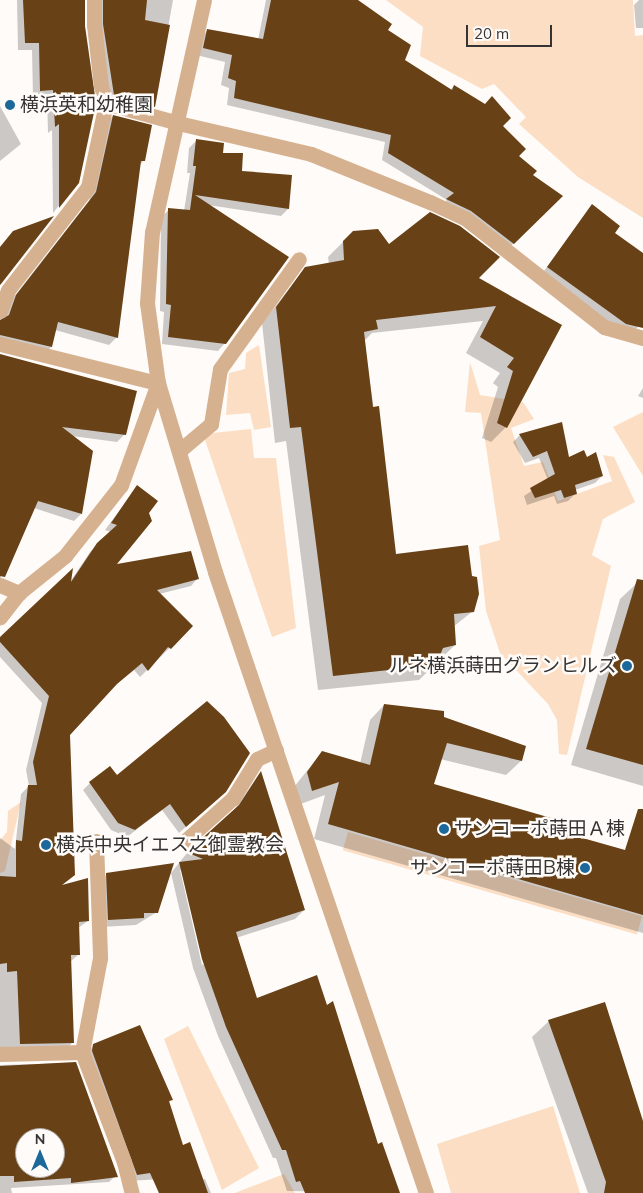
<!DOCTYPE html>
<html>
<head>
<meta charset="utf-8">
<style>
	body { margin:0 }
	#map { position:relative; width:643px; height:1193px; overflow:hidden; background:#fefbf8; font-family:Mulish,"Noto Sans JP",sans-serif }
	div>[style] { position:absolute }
	.green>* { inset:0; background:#fcdec4; transform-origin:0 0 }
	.shadow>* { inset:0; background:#0003 }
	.building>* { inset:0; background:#684116 }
	.lane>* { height:15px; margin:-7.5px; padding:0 7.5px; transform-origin:7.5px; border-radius:7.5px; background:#d6b190 }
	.street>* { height:15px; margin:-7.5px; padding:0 7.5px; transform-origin:7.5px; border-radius:7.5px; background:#d6b190 }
	.dots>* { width:14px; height:14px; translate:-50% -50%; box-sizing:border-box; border:2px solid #fefbf8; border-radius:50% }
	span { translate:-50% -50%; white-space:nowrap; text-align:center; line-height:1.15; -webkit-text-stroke:5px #fefbf8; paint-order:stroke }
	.poi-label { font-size:19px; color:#353433 }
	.left { translate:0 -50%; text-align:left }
	.right { translate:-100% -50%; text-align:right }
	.north { position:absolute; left:15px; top:1128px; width:50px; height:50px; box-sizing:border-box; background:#fefbf8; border:1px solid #aeaba9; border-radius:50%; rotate:0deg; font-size:14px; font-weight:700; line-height:20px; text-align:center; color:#353433 }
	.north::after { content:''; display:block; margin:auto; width:18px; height:22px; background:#1d689b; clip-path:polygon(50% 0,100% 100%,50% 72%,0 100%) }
	.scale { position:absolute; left:466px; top:25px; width:86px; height:22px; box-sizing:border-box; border:2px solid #353433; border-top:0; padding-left:6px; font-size:15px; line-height:18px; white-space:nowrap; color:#353433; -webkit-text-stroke:4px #fefbf8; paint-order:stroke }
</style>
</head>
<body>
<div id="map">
	<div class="green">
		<div style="clip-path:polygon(386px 0,633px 0,635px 36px,643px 35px,643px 218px,578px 177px,519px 124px,526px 117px,494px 84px,482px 89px,420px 56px,423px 27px)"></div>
		<div style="clip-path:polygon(259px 345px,271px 427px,254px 430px,250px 413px,226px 415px,229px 373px,245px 369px,246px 353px)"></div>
		<div style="clip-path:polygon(470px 362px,480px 395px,523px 402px,534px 419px,511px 428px,524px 466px,543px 462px,558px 501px,612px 481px,603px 455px,614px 457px,635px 502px,603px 519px,592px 555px,611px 566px,567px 755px,559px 754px,557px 720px,548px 704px,500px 653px,486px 611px,479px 546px,500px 540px,481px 413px,465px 412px)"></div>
		<div style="clip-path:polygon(643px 412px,643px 476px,613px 427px)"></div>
		<div style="clip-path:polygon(251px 429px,254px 458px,276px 458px,296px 628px,272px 637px,203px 434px)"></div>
		<div style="clip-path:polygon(21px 802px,5px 871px,0 873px,0 840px,7px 832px,8px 811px)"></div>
		<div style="left:348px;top:832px;width:306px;height:19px;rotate:16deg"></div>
		<div style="clip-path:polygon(188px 1026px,259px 1168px,222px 1190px,164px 1039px)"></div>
		<div style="clip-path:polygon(553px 1106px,580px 1193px,451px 1193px,437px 1144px)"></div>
		<div style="clip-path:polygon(284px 1174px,295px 1193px,235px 1193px)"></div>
	</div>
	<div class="shadow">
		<div style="clip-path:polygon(17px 0,83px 0,78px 182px,53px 213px,52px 130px,48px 133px,47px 97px,33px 98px,32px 50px,18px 50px)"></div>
		<div style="clip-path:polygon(92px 0,173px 0,154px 106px,147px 113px,107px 102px)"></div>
		<div style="clip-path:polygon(266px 0,356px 0,387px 31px,403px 60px,450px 90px,454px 86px,501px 126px,531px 175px,561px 196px,506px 251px,440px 207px,447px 200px,382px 160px,385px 142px,227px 105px,229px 88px,221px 85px,225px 62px,196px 55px,200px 38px,207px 31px,258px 40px)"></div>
		<div style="clip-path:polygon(639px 0,643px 0,643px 28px,636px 28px,634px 5px)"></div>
		<div style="clip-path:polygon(0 106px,21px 144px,0 161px)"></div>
		<div style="clip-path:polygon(113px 116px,144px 160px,139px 166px,117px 337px,109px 345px,55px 330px,51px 347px,44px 354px,0 343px,0 321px,9px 303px,89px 201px,106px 123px)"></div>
		<div style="clip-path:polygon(196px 141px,222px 155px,288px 209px,281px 216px,208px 205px,225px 343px,218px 351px,162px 344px,164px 312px,160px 311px,161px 217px,169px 210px,184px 211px,190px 173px,187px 173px,189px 148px)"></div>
		<div style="clip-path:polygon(592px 206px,613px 233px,643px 254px,643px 321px,632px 334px,619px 330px,541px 275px)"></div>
		<div style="clip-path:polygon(353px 232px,477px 279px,560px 325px,506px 427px,491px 442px,482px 438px,498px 387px,493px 383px,500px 373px,466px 353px,483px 321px,372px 333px,364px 341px,395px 556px,473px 611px,453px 627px,455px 645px,419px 680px,318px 690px,286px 441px,275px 443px,262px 323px,306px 268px,329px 264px,328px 257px)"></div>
		<div style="clip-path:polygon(0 355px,125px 434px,117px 442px,72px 436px,81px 514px,74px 521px,34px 508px,0 580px)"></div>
		<div style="clip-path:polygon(643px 388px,643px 398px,638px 396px)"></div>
		<div style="clip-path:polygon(520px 435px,568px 458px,602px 476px,595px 483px,575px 490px,576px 493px,568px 501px,557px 504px,554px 496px,527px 505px,524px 496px,548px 480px,539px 458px,525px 463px,513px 442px)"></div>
		<div style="clip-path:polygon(137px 487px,113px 566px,198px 578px,191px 586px,159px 594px,192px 626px,140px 677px,134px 670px,110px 689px,69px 734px,74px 874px,61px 886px,88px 921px,78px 928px,79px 954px,70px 962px,73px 1042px,65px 1050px,0 1051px,0 838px,15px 849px,21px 794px,29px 786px,26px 770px,42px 703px,0 657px,0 639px,70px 582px,90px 552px,111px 532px,105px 530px)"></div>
		<div style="clip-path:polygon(637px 583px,643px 584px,643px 786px,571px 765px,620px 599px)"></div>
		<div style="clip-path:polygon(384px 705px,443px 717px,525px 747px,521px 761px,506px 775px,440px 759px,433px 785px,578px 838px,643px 855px,643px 933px,314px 839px,325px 795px,298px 805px,294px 787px,322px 752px,360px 764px,370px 720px)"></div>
		<div style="clip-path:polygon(evenodd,260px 773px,304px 910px,295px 919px,236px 938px,256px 1000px,378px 1145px,399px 1193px,287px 1191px,276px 1158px,273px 1158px,218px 1036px,193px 968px,171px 873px,187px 853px,232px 813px,260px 773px,180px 870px,182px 870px,205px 964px,202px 965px,180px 870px)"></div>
		<div style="clip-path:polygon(117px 777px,217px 799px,179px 833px,162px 810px,127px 837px,111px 830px,83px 790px,90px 783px)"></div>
		<div style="clip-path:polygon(107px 874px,157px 912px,136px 925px,101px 927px,100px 882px)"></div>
		<div style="clip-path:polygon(549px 1021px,643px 1125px,643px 1193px,588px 1193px,532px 1037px)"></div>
		<div style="clip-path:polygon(94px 1045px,171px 1100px,168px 1103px,191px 1177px,130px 1181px,86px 1053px)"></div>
		<div style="clip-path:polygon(evenodd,75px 1063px,116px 1175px,109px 1182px,11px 1188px,12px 1193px,0 1193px,0 1065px,75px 1063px,25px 1138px,55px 1138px,55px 1168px,25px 1168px,25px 1138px)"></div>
		<div style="clip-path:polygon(205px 1179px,211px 1193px,158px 1193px,159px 1192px)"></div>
	</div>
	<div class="building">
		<div style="clip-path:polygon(23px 0,85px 0,85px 26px,96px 103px,79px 183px,59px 208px,59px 124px,55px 127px,53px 90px,40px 91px,39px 43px,25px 43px)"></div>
		<div style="clip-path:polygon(103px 0,147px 0,145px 20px,170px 25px,155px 107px,114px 95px,103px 24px)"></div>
		<div style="clip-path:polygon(271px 0,358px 0,392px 24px,388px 30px,411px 45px,405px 60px,452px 90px,454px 85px,485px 104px,492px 96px,511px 118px,503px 126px,526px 149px,519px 156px,537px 171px,533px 175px,563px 196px,514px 244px,471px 211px,446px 199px,454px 193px,388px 153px,391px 135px,234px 98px,236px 81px,228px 78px,232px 55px,203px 48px,207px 29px,263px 39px)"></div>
		<div style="clip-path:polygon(113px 115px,152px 125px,145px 161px,141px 161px,118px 338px,58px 322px,52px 347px,0 335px,0 320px,9px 315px,16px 295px,96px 192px)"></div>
		<div style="clip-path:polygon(196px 139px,224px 143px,223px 153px,243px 153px,242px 171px,292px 175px,289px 209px,195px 195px,289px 257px,226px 344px,168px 337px,171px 305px,166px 304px,168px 208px,190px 210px,196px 166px,193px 166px)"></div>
		<div style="clip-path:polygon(592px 204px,620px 226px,615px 233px,643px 253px,643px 328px,626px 324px,547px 267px)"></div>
		<div style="clip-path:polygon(430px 212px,460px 226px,500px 257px,479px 278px,562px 325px,507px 428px,497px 423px,513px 371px,507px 367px,514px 358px,480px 337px,496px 306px,376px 320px,378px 329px,364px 332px,373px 407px,379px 406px,396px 554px,468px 545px,472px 576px,477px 577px,479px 594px,474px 612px,454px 614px,456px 645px,443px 648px,436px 665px,333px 676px,301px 427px,290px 428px,276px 307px,305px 267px,344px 260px,343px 241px,353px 231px,378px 229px,389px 244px)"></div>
		<div style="clip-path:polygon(54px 216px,1px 284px,0 285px,0 247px,13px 231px)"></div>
		<div style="clip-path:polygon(0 354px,137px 391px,126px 435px,62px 427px,93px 451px,82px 514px,38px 501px,5px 577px,0 576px)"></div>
		<div style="clip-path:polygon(562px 422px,569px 457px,584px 450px,587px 457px,596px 452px,603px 476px,575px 485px,577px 494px,564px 498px,561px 490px,535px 498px,530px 488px,555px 474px,547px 451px,533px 457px,519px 434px)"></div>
		<div style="clip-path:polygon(137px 485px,158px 501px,149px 513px,152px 521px,117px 564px,191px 551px,199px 579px,157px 590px,193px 626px,171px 649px,168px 647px,148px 671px,142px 663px,117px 684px,70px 735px,75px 875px,62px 885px,88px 878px,89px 921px,79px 922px,80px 955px,71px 955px,74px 1043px,20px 1044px,17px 971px,7px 972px,7px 963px,0 964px,0 876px,16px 877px,16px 840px,22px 841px,28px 785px,37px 785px,33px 762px,49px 696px,0 642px,0 637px,73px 568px,71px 582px,97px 543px,117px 525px,111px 523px)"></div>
		<div style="clip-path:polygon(637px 579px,643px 580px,643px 765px,586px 749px)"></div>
		<div style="clip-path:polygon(207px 701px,224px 717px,250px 753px,226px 792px,186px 827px,170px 804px,135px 830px,118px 823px,89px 782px,110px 766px,117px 775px)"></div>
		<div style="clip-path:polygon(384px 704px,444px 711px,444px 717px,526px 746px,522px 761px,447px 743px,434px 784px,582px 827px,579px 837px,625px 850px,638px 809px,643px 809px,643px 915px,328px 824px,339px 782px,312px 791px,307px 772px,322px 751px,370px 765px)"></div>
		<div style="clip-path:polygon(261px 771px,305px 910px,236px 932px,257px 998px,317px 975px,327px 1005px,333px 1001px,378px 1144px,382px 1142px,400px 1193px,305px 1193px,300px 1181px,296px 1182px,286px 1150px,282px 1150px,226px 1027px,202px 959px,179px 862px,203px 859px,186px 852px,202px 848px,198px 842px,239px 805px)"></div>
		<div style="clip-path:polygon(174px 863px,158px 913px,144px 913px,144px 918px,108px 920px,106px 873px)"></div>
		<div style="clip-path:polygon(605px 1002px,643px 1121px,643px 1193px,604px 1193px,606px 1182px,548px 1020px)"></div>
		<div style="clip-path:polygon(140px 1025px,173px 1100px,169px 1101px,183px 1145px,190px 1142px,208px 1193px,159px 1193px,150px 1173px,137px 1175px,92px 1051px,93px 1044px)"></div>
		<div style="clip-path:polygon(evenodd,76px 1062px,118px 1177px,71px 1183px,71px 1178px,14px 1182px,14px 1176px,0 1176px,0 1066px,76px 1062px,25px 1138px,55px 1138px,55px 1168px,25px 1168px,25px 1138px)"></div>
	</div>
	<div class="lane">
		<div style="left:94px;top:25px;width:61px;rotate:83.5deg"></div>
		<div style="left:101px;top:86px;width:18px;rotate:74deg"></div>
		<div style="left:106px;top:103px;width:75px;rotate:15.5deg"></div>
		<div style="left:430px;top:202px;width:38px;rotate:25deg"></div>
		<div style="left:465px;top:218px;width:177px;rotate:38.1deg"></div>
		<div style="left:604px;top:327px;width:41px;rotate:15.8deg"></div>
		<div style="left:0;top:311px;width:22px;rotate:-69deg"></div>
		<div style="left:8px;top:290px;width:130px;rotate:-52.2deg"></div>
		<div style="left:88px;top:187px;width:86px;rotate:-77.9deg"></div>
		<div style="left:179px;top:451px;width:42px;rotate:-40.2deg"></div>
		<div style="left:211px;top:424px;width:56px;rotate:-80.7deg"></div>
		<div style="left:220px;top:369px;width:135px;rotate:-54.3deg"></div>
		<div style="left:0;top:585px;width:21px;rotate:23deg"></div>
		<div style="left:186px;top:840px;width:63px;rotate:-41.8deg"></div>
		<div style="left:233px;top:798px;width:46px;rotate:-58.4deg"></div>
		<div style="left:257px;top:759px;width:21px;rotate:-25deg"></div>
	</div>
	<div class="street">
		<div style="left:204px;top:0;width:238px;rotate:102.6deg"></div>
		<div style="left:152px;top:232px;width:71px;rotate:94deg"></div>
		<div style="left:147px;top:303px;width:81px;rotate:82.2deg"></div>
		<div style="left:158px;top:383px;width:197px;rotate:73.2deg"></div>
		<div style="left:215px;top:572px;width:656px;rotate:71.23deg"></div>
		<div style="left:94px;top:25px;width:25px;rotate:-90deg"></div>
		<div style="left:178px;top:123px;width:137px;rotate:13.1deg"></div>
		<div style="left:311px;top:154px;width:128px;rotate:22deg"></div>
		<div style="left:0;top:344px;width:163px;rotate:13.9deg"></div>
		<div style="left:158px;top:383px;width:109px;rotate:109.9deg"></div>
		<div style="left:121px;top:485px;width:90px;rotate:128.3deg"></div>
		<div style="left:65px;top:556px;width:59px;rotate:141.2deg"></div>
		<div style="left:19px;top:593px;width:31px;rotate:128deg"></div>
		<div style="left:96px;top:841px;width:117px;rotate:88deg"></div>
		<div style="left:100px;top:958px;width:96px;rotate:100.8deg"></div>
		<div style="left:82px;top:1052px;width:118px;rotate:69.1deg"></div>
		<div style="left:124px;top:1162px;width:32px;rotate:76deg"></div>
		<div style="left:0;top:1054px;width:82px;rotate:-1.4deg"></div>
	</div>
	<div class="dots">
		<div style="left:10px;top:105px;background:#1d689b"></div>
		<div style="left:627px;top:666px;background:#1d689b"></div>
		<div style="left:444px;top:829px;background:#1d689b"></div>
		<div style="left:46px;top:845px;background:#1d689b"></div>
		<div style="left:585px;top:868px;background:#1d689b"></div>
	</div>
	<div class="poi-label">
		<span class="left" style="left:20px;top:105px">横浜英和幼稚園</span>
		<span class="right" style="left:617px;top:666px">ルネ横浜蒔田グランヒルズ</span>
		<span class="left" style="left:454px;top:829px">サンコーポ蒔田Ａ棟</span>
		<span class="left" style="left:56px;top:845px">横浜中央イエス之御霊教会</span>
		<span class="right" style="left:575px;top:868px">サンコーポ蒔田B棟</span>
	</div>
	<div class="north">N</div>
	<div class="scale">20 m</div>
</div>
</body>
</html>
